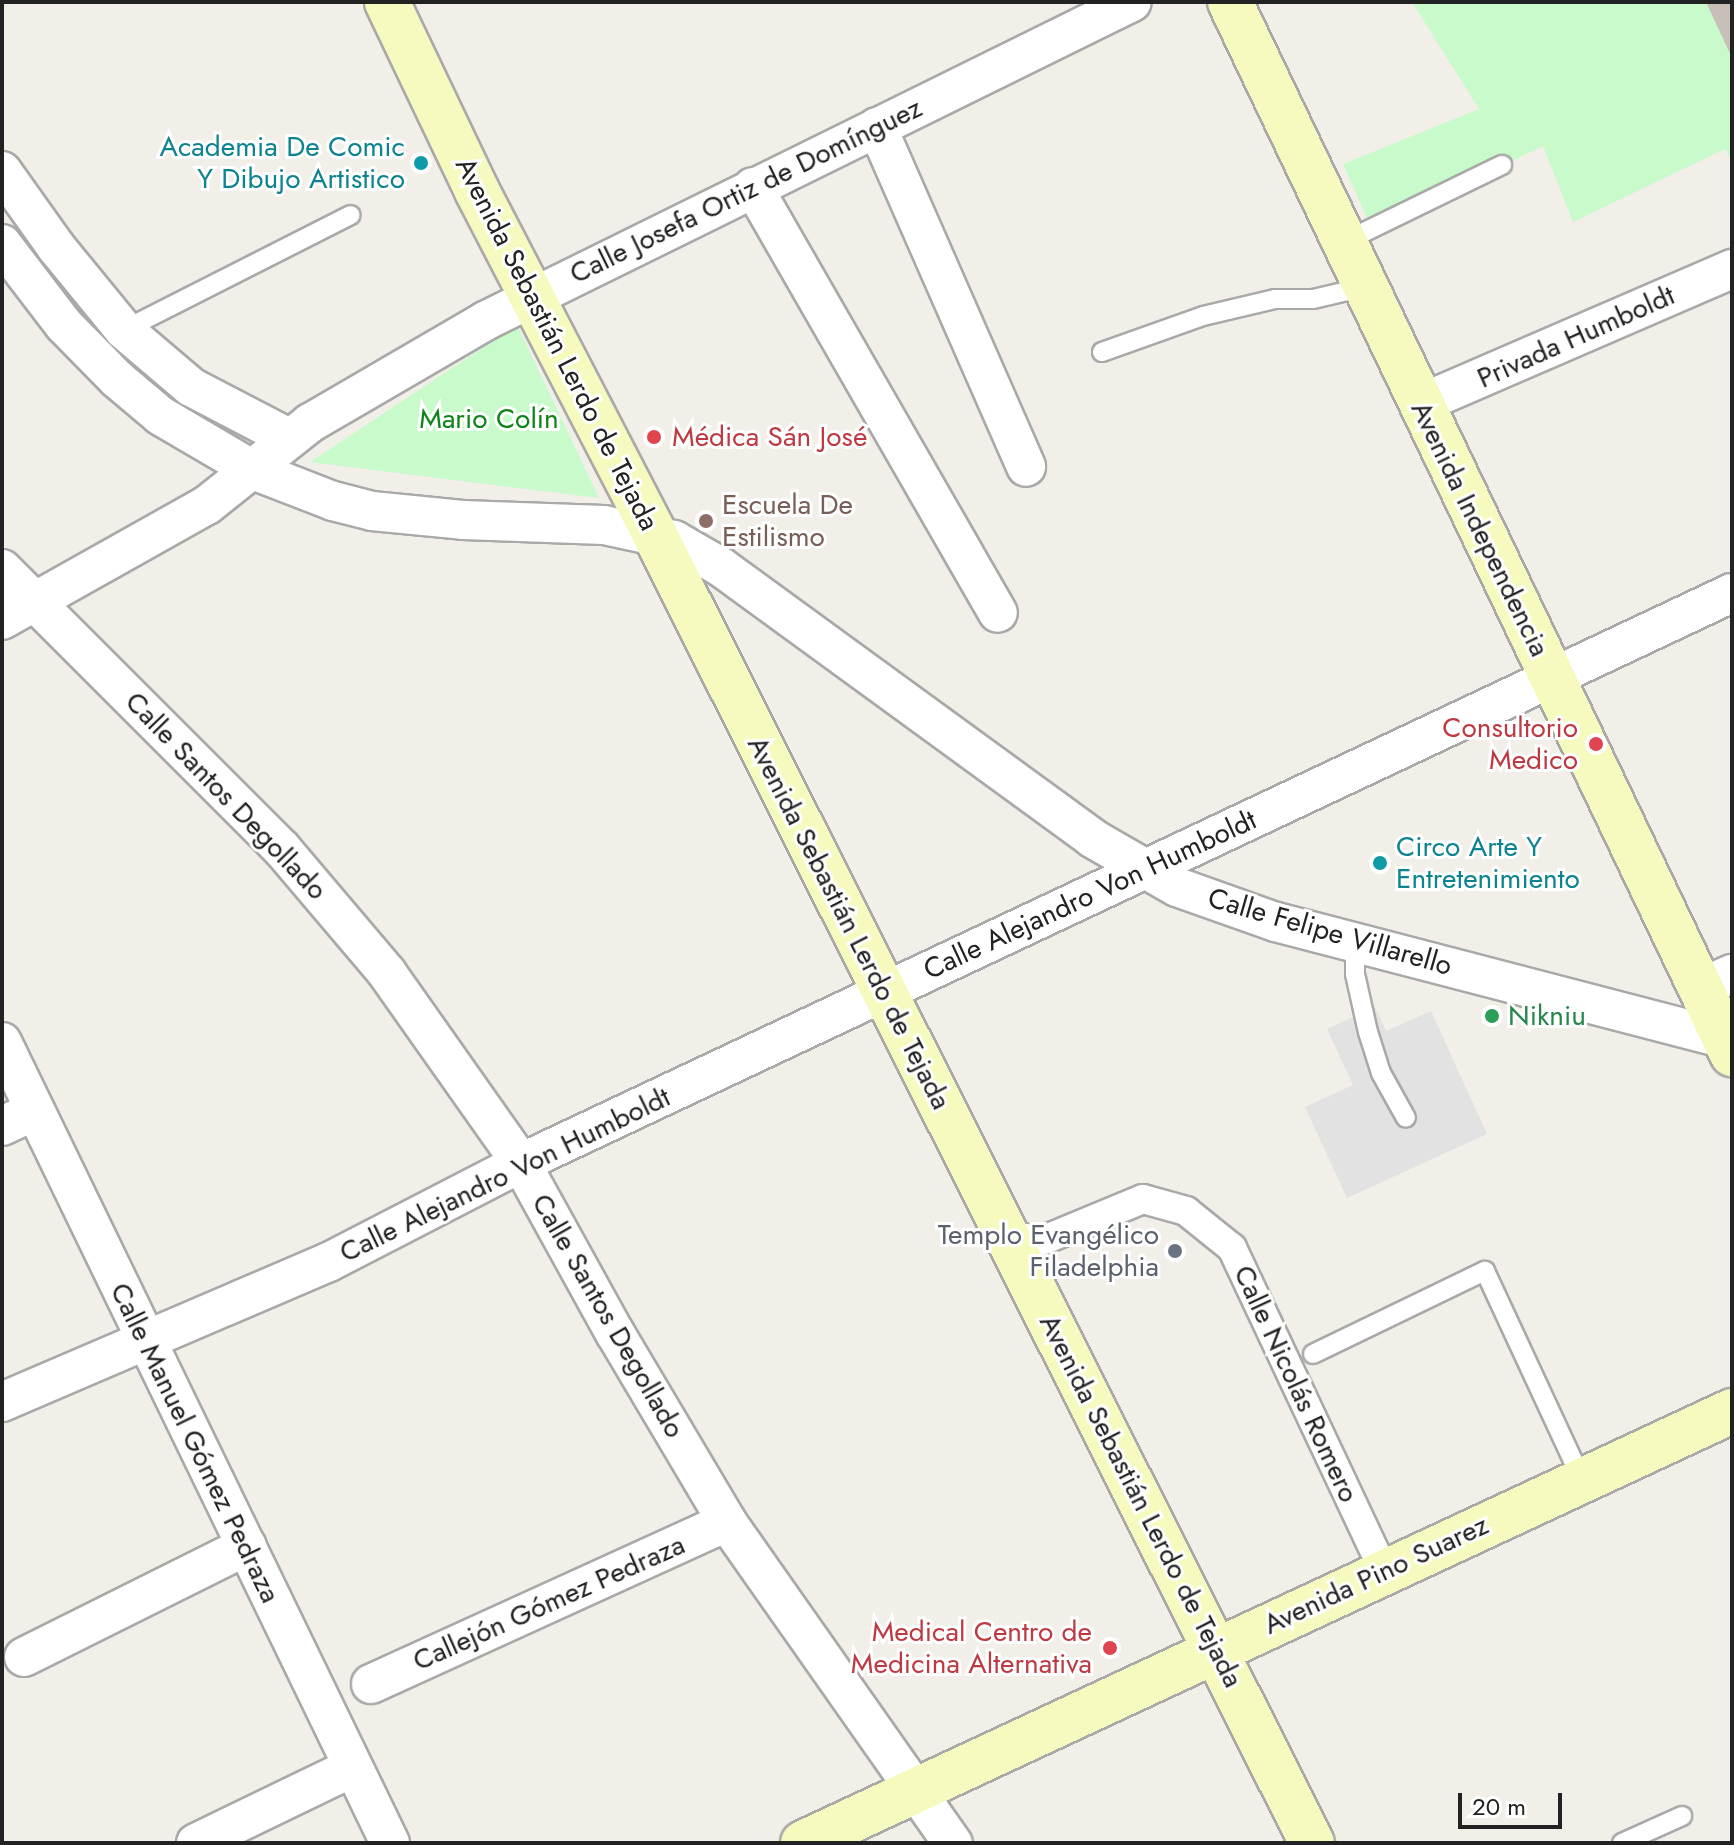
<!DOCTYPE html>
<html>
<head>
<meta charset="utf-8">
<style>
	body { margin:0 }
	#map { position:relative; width:1734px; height:1845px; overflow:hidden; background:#f2efe9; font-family:Jost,sans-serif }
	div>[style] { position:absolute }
	.park>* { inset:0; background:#c8facc }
	.parking>* { inset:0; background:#e2e2e2 }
	.building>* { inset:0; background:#c7bfb8 }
	.roads { filter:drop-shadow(2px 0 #a9a9a9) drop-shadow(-2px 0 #a9a9a9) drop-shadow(0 2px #a9a9a9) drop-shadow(0 -2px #a9a9a9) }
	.service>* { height:18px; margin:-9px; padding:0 9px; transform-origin:9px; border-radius:9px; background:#fff }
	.pedestrian>* { height:28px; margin:-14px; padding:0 14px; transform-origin:14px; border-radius:14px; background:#fff }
	.minor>* { height:38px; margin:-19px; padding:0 19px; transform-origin:19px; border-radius:19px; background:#fff }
	.secondary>* { height:44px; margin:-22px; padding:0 22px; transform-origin:22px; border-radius:22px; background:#f7fabf }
	.dots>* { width:22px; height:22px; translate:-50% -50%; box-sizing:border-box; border:4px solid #fff; border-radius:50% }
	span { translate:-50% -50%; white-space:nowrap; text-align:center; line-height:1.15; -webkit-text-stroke:6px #fff; paint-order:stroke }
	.culture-label { font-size:28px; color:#0d838f }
	.right { translate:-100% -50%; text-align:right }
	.left { translate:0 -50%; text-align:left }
	.street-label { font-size:28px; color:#222 }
	.park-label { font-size:28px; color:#0c8416 }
	.health-label { font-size:28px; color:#be3a42 }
	.education-label { font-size:28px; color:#785e54 }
	.leisure-label { font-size:28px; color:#27864d }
	.worship-label { font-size:28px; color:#5b616d }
	.frame { position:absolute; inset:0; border:4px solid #222; pointer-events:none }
	.scale { position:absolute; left:1458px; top:1793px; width:104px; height:36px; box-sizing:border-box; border:4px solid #222; border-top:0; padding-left:10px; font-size:24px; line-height:28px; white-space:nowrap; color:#222; -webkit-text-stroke:6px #fff; paint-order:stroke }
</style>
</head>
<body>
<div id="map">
	<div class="park">
		<div style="clip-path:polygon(1412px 2px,1732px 2px,1732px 162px,1725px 149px,1573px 222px,1543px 146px,1372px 229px,1343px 164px,1479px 109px)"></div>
		<div style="clip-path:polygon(517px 325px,599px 498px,310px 462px)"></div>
	</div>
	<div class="parking">
		<div style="clip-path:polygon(1375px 1007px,1386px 1031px,1431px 1011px,1487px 1134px,1347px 1198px,1305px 1107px,1353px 1085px,1327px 1029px)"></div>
	</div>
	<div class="building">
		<div style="clip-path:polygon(1706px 2px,1732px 2px,1732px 58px)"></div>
	</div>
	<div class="roads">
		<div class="service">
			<div style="left:1344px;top:242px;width:176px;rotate:-26deg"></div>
			<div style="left:124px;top:330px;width:254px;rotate:-26.9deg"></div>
			<div style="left:1102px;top:352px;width:107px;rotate:-19.6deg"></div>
			<div style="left:1203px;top:316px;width:74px;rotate:-13.3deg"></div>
			<div style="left:1275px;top:299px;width:38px"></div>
			<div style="left:1313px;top:299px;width:53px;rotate:-13deg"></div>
			<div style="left:1355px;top:941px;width:33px;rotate:90deg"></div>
			<div style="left:1355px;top:974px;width:59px;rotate:77.4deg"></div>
			<div style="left:1368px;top:1032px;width:43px;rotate:72.4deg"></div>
			<div style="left:1381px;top:1073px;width:51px;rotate:60.9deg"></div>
			<div style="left:1313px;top:1354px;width:191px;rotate:-25.8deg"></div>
			<div style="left:1485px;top:1271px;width:230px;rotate:65.1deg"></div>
			<div style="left:1622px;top:1843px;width:66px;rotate:-24.2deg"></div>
		</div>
		<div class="pedestrian">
			<div style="left:1007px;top:1236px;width:37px;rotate:6deg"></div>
			<div style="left:1044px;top:1240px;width:107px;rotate:-22.5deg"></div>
			<div style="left:1143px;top:1199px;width:45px;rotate:15.6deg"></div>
			<div style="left:1186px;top:1211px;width:59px;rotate:38.8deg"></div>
			<div style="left:1232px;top:1248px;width:357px;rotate:64.8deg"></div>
		</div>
		<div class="minor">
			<div style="left:877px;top:127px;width:371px;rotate:66.3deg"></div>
			<div style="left:2px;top:171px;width:93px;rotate:54.6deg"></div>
			<div style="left:56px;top:247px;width:107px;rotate:50.7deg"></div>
			<div style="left:124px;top:330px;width:88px;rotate:40.4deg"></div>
			<div style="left:191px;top:387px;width:110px;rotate:27.5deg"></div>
			<div style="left:753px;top:187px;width:491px;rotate:60.1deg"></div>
			<div style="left:2px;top:244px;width:102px;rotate:52.6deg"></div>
			<div style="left:64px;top:325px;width:76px;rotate:45.5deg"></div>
			<div style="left:117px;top:379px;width:57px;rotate:40.1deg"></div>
			<div style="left:161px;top:416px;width:107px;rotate:30.4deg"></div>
			<div style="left:253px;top:470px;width:86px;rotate:21.2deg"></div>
			<div style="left:333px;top:501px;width:40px;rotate:14.4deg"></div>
			<div style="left:372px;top:511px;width:91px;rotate:5.6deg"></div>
			<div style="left:463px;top:520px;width:141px;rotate:2deg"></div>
			<div style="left:604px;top:525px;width:72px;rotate:12.1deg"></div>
			<div style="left:674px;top:540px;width:54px;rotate:29.9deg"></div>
			<div style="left:721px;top:567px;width:459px;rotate:36.1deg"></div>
			<div style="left:1092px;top:838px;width:98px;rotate:30deg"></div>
			<div style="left:1177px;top:887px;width:105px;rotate:19.5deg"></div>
			<div style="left:1276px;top:922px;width:464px;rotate:14.6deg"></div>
			<div style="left:1420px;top:404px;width:340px;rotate:-23.4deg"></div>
			<div style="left:2px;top:569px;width:396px;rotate:45deg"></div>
			<div style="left:282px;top:849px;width:162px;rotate:49.7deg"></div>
			<div style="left:387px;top:973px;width:232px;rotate:54.8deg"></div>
			<div style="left:521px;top:1163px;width:194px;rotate:61.1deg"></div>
			<div style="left:615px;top:1333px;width:220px;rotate:59.3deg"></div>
			<div style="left:727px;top:1522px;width:393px;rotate:54.9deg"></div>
			<div style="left:2px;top:620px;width:235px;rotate:-29.3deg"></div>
			<div style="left:207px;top:505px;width:132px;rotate:-38.5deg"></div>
			<div style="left:310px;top:423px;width:203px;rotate:-30.2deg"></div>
			<div style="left:485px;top:321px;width:721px;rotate:-26.25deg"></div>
			<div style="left:1700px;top:988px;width:35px;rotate:-24deg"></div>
			<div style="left:2px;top:1042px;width:890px;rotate:64.15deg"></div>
			<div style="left:2px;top:1126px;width:35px;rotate:-25deg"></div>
			<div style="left:2px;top:1402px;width:356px;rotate:-23.2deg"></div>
			<div style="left:329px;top:1262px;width:216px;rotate:-27.3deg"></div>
			<div style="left:521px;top:1163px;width:1338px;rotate:-25.21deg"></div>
			<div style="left:24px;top:1657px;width:249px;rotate:-26.5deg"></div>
			<div style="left:371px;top:1684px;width:391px;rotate:-24.5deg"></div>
			<div style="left:196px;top:1843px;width:174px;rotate:-25.8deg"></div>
		</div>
		<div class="secondary">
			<div style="left:387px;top:2px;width:209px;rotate:64.5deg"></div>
			<div style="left:477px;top:191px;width:385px;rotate:62.6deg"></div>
			<div style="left:654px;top:533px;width:1466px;rotate:63.33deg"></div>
			<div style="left:1230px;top:2px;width:1166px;rotate:64.49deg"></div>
			<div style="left:803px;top:1843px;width:1025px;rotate:-24.94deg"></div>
		</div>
	</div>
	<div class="dots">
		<div style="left:421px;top:163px;background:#0f9aa8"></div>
		<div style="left:654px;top:437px;background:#e0444e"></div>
		<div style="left:706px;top:521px;background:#8d6e63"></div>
		<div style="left:1596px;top:744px;background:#e0444e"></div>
		<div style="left:1380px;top:863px;background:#0f9aa8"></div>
		<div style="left:1492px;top:1016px;background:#2e9e5b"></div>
		<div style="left:1175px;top:1251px;background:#6b7280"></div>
		<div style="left:1110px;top:1648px;background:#e0444e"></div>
	</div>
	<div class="culture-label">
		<span class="right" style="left:405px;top:163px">Academia De Comic<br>Y Dibujo Artistico</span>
		<span class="left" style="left:1396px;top:863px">Circo Arte Y<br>Entretenimiento</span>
	</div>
	<div class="street-label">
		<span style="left:746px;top:191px;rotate:-26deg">Calle Josefa Ortiz de Domínguez</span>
		<span style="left:1576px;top:337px;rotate:-24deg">Privada Humboldt</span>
		<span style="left:557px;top:344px;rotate:63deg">Avenida Sebastián Lerdo de Tejada</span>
		<span style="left:1480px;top:529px;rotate:64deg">Avenida Independencia</span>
		<span style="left:226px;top:796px;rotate:46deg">Calle Santos Degollado</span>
		<span style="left:1090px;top:895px;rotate:-25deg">Calle Alejandro Von Humboldt</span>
		<span style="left:849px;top:923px;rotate:63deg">Avenida Sebastián Lerdo de Tejada</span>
		<span style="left:1330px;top:932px;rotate:16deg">Calle Felipe Villarello</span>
		<span style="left:505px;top:1175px;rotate:-26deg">Calle Alejandro Von Humboldt</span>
		<span style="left:608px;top:1316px;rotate:60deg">Calle Santos Degollado</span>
		<span style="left:1296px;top:1384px;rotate:65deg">Calle Nicolás Romero</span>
		<span style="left:195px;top:1443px;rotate:64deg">Calle Manuel Gómez Pedraza</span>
		<span style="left:1141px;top:1501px;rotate:63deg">Avenida Sebastián Lerdo de Tejada</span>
		<span style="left:1376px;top:1575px;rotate:-25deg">Avenida Pino Suarez</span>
		<span style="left:549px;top:1603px;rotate:-24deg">Callejón Gómez Pedraza</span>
	</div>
	<div class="park-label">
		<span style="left:489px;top:419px">Mario Colín</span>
	</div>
	<div class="health-label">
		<span class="left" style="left:672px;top:437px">Médica Sán José</span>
		<span class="right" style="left:1578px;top:744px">Consultorio<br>Medico</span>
		<span class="right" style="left:1092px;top:1648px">Medical Centro de<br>Medicina Alternativa</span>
	</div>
	<div class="education-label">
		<span class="left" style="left:722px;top:521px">Escuela De<br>Estilismo</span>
	</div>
	<div class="leisure-label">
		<span class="left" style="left:1508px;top:1016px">Nikniu</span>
	</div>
	<div class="worship-label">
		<span class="right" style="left:1159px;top:1251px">Templo Evangélico<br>Filadelphia</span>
	</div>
	<div class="frame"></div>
	<div class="scale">20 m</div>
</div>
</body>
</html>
